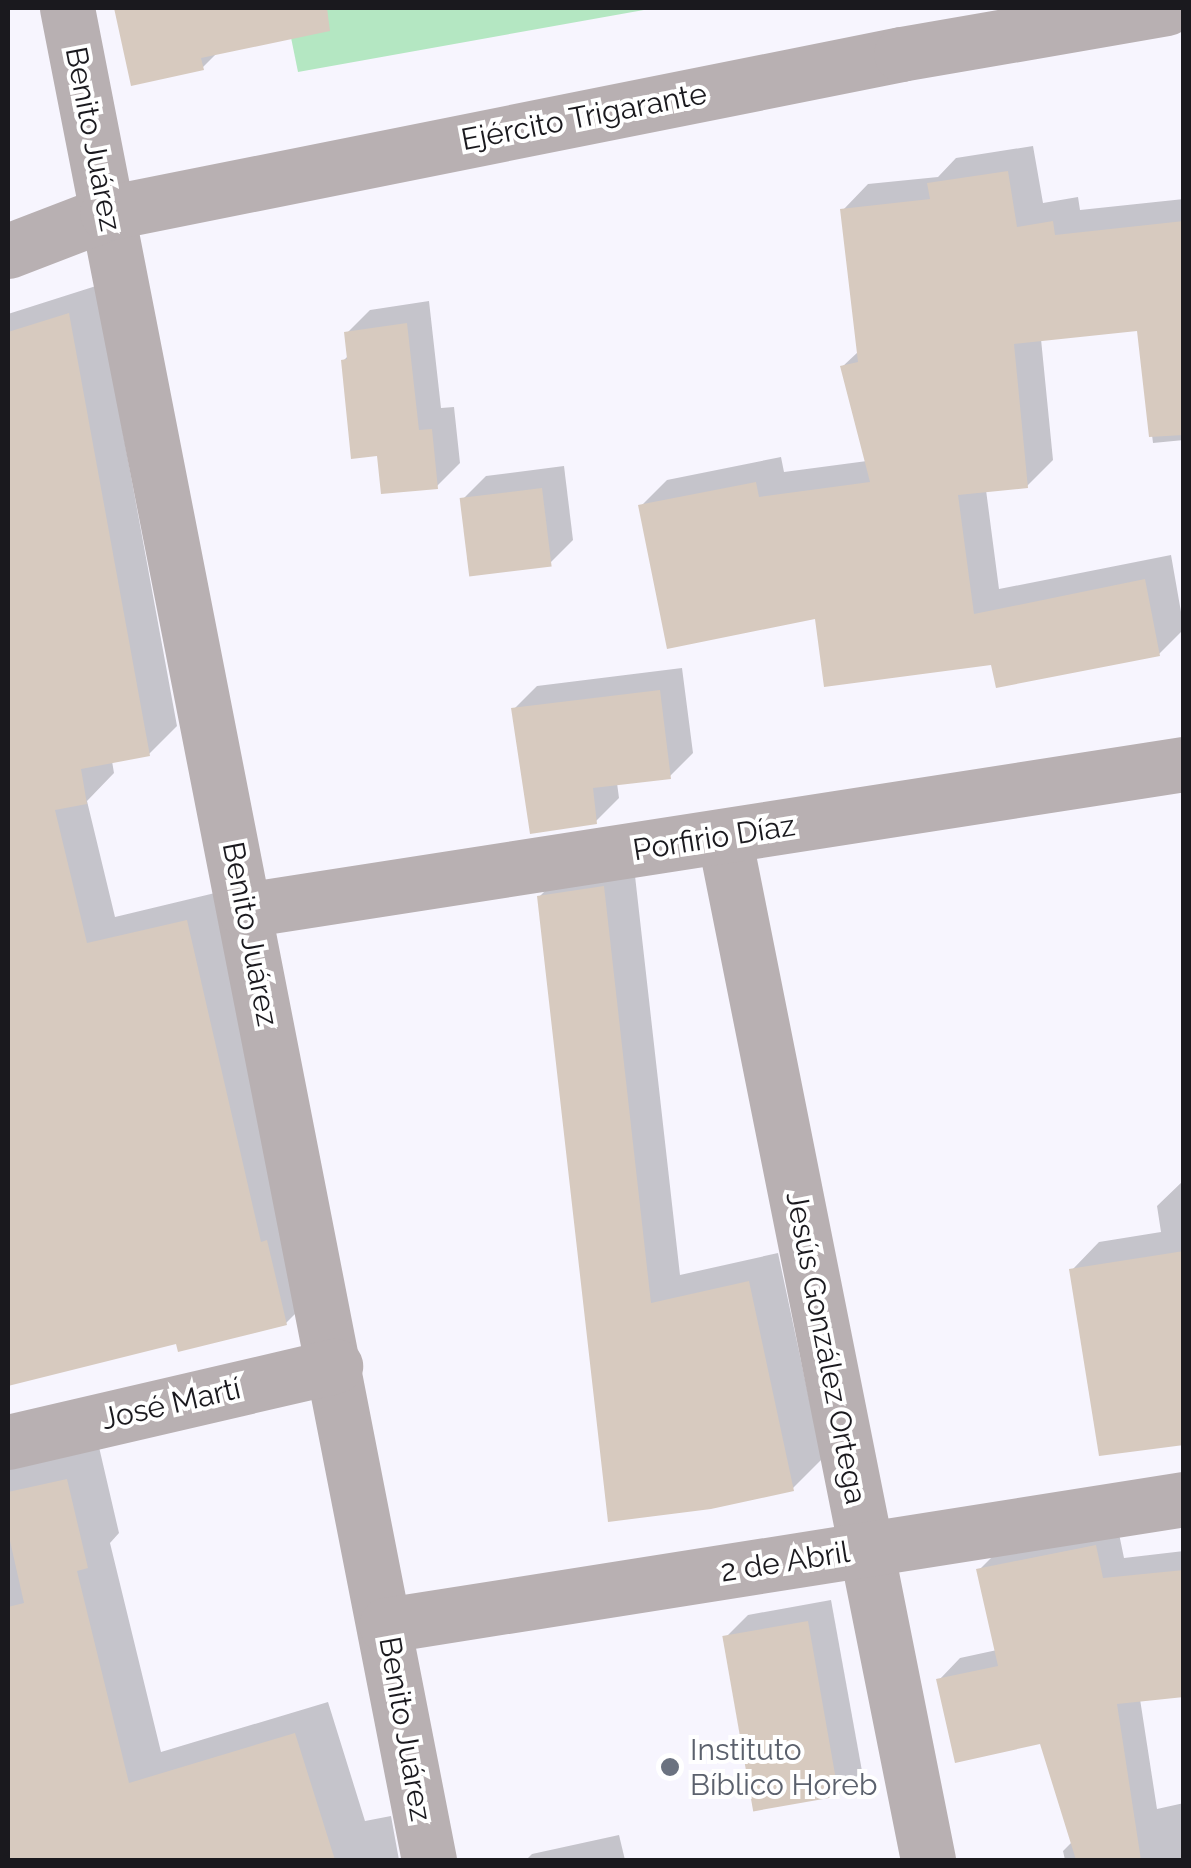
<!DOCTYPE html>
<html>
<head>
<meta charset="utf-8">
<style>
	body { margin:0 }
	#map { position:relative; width:1191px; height:1868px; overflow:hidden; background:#f7f5fe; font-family:Raleway,sans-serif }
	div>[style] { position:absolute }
	.green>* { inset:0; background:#b4e7c2 }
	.shadow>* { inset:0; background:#0003 }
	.building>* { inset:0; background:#d7cabf; transform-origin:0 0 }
	.minor>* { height:55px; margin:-27.5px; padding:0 27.5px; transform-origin:27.5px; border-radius:27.5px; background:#b8b0b2 }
	.dots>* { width:28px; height:28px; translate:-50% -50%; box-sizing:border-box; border:5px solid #fff; border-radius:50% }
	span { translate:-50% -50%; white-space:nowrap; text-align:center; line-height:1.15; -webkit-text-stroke:8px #fff; paint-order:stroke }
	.street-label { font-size:30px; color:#1a191e }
	.worship-label { font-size:30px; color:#5b616d }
	.left { translate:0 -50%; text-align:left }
	.frame { position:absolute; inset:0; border:10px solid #1a191e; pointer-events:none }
</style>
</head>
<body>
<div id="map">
	<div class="green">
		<div style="clip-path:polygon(285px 8px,655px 8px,298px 72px)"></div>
	</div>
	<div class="shadow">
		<div style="clip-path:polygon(116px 8px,307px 8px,308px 16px,218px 52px,203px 67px,133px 83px)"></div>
		<div style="clip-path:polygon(1033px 146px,1043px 203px,1078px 197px,1080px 210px,1184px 199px,1184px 440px,1153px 443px,1139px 328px,1041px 339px,1053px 460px,1027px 486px,986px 490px,999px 589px,1171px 555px,1184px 629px,1159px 654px,993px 663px,817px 616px,641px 506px,667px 480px,781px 457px,784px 472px,867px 461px,842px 367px,859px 351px,843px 210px,868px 184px,938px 177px,956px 158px)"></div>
		<div style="clip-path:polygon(96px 286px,177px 726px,149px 754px,112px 761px,114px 773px,87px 801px,115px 917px,215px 893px,314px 1295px,286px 1323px,178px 1341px,8px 1383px,8px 314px)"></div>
		<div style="clip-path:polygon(429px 301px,441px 408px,454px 407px,460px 463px,437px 486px,379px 454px,343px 361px,349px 355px,347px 333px,370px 310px)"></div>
		<div style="clip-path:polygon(564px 466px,573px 540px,550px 563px,463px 499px,486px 476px)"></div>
		<div style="clip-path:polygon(682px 668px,693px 753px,670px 776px,617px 783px,619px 798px,596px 821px,514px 709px,537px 686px)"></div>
		<div style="clip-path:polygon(633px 858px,680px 1275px,778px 1253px,822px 1459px,793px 1488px,610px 1519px,539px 897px,569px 867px)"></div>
		<div style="clip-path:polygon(1184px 1180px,1184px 1440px,1072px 1270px,1099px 1242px,1161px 1232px,1157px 1206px)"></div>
		<div style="clip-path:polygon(99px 1447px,119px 1533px,110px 1543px,161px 1752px,328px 1702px,365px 1821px,391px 1816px,399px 1860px,8px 1860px,8px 1461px)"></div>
		<div style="clip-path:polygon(1117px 1524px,1124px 1558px,1184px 1551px,1184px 1694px,1140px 1699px,1157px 1809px,1184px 1803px,1184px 1860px,1065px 1860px,1063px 1851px,1072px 1842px,1042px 1741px,939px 1680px,960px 1658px,997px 1650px,979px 1570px,1001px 1548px)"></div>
		<div style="clip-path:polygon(831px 1600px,862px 1771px,839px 1794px,725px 1638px,748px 1615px)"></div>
		<div style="clip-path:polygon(619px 1835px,625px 1860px,526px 1860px,532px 1854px)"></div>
	</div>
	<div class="building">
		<div style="clip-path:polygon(114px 8px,327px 8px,330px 31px,201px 58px,204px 70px,131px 86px)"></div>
		<div style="clip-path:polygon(1008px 171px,1017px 227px,1053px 221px,1055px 235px,1184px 221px,1184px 435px,1149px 437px,1137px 331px,1014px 344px,1028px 488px,958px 495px,974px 614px,1145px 579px,1160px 656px,996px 688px,991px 665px,824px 687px,815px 619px,667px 649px,638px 505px,756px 482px,759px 497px,870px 482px,840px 366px,858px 362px,840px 209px,930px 199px,927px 183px)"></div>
		<div style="clip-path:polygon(69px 313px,150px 756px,81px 769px,87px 804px,55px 810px,87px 943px,187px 920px,261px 1242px,267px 1240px,287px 1325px,178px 1352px,176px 1344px,8px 1386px,8px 332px)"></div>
		<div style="clip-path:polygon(407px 323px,419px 430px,432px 429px,438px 489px,381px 494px,377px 456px,351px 459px,341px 360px,347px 359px,344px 332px)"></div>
		<div style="left:542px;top:488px;width:79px;height:83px;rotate:83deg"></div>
		<div style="clip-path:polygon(660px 690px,671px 779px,593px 788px,597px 824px,530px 834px,511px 708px)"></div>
		<div style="clip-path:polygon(604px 886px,651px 1303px,749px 1281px,794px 1491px,711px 1509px,608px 1522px,537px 896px)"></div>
		<div style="clip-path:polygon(1184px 1251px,1184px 1445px,1099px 1456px,1069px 1269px)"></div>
		<div style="clip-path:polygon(67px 1479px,88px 1568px,77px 1571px,129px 1783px,295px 1733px,335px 1860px,8px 1860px,8px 1607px,24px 1603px,8px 1532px,8px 1492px)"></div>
		<div style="clip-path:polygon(1096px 1545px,1103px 1578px,1184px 1570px,1184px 1697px,1117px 1704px,1141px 1860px,1076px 1860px,1040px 1744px,955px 1763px,936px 1679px,998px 1666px,976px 1569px)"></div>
		<div style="left:808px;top:1621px;width:178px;height:87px;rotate:80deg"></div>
	</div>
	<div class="minor">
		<div style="left:67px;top:8px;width:1887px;rotate:78.94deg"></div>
		<div style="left:8px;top:251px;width:106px;rotate:-21deg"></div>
		<div style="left:107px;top:213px;width:810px;rotate:-11.32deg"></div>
		<div style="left:901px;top:54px;width:269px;rotate:-9.8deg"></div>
		<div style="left:724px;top:836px;width:1044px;rotate:78.73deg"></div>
		<div style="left:245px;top:910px;width:950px;rotate:-8.84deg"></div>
		<div style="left:8px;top:1442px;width:336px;rotate:-13.1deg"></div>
		<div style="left:386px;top:1625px;width:808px;rotate:-8.97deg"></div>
	</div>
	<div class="dots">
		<div style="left:670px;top:1767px;background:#6b7280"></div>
	</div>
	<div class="street-label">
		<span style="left:584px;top:117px;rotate:-11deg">Ejército Trigarante</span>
		<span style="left:93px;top:139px;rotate:79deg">Benito Juárez</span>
		<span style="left:714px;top:838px;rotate:-9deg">Porfirio Díaz</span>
		<span style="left:250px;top:934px;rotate:79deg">Benito Juárez</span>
		<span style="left:826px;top:1348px;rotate:79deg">Jesús González Ortega</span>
		<span style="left:171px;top:1404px;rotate:-13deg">José Martí</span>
		<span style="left:785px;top:1562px;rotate:-9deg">2 de Abril</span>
		<span style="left:405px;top:1729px;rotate:80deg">Benito Juárez</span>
	</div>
	<div class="worship-label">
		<span class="left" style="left:690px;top:1767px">Instituto<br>Bíblico Horeb</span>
	</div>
	<div class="frame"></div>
</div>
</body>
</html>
